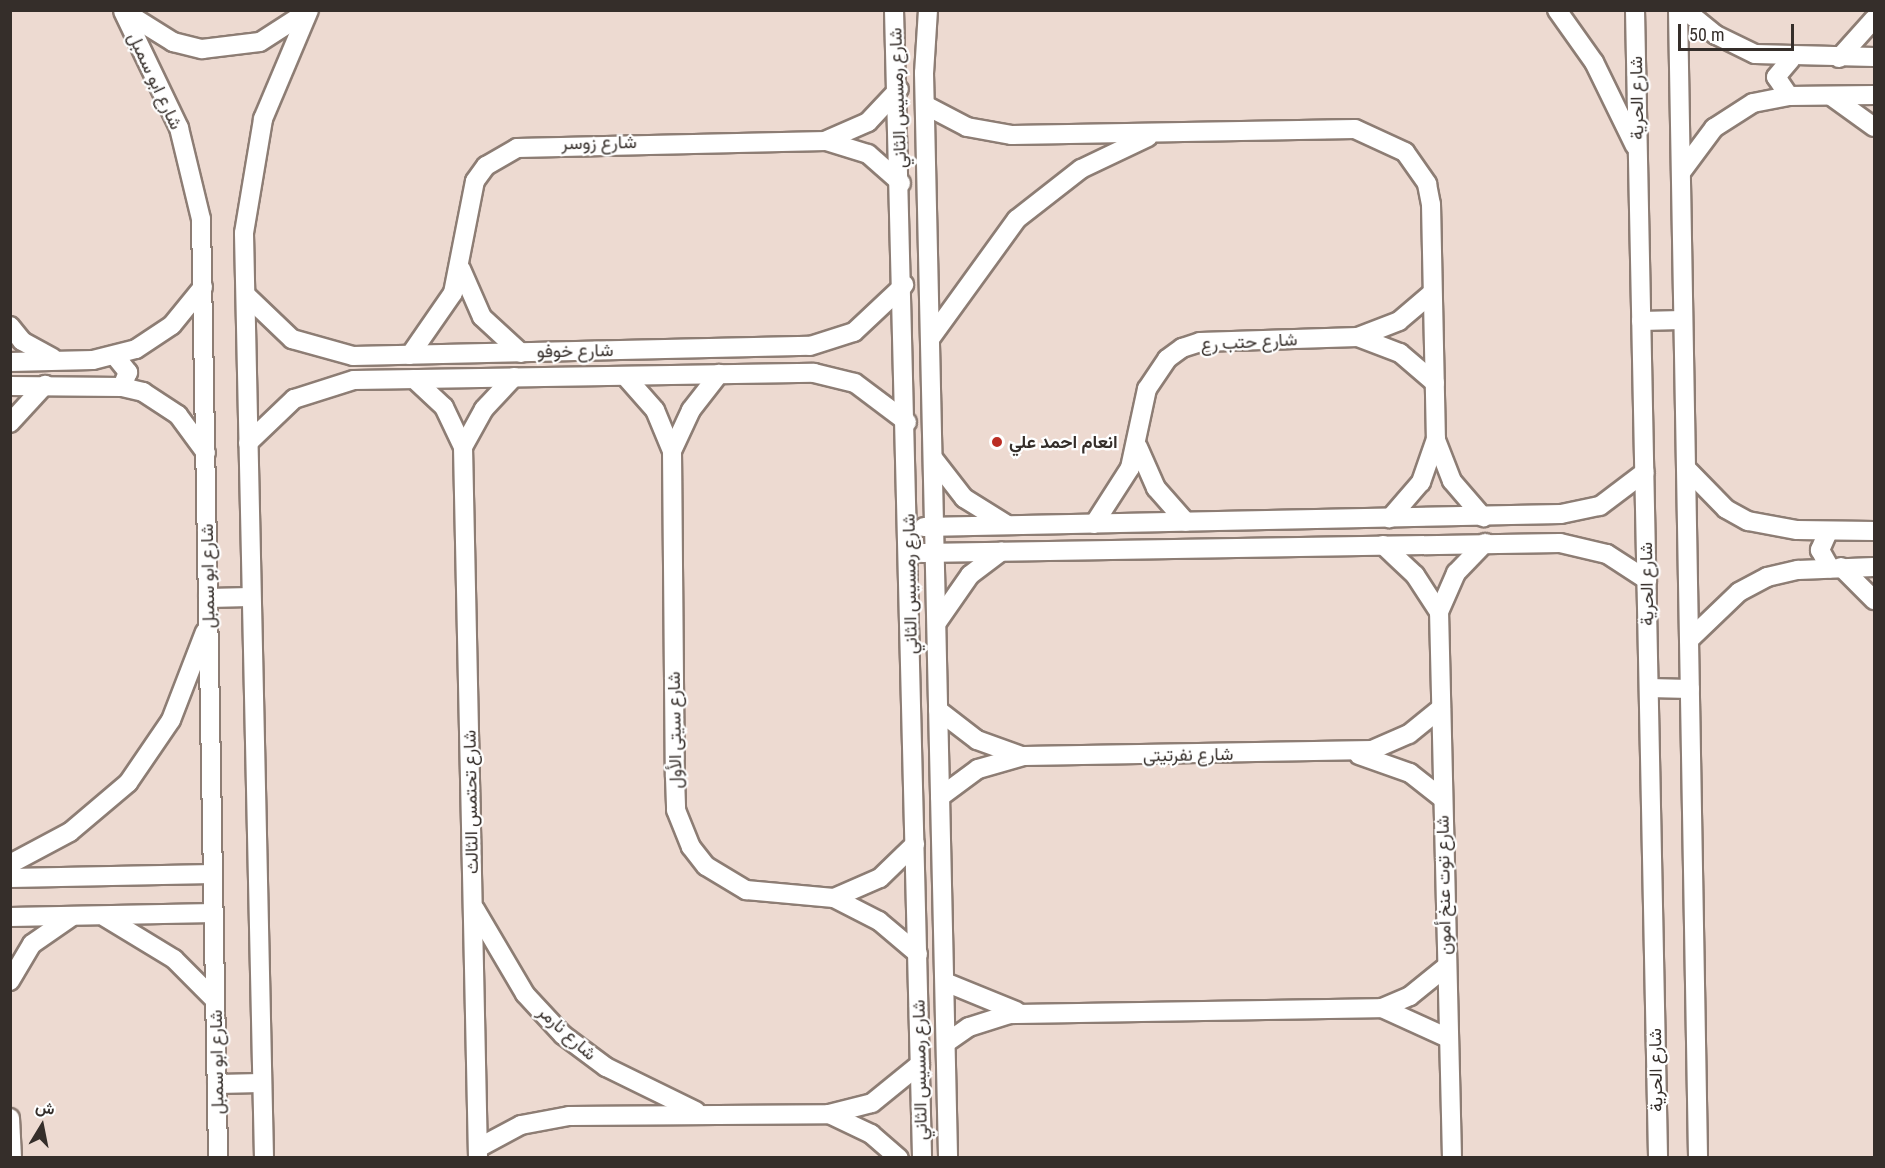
<!DOCTYPE html>
<html>
<head>
<meta charset="utf-8">
<style>
	body { margin:0 }
	#map { position:relative; width:1885px; height:1168px; overflow:hidden; background:#eddad1; font-family:"Roboto Condensed",Vazirmatn,sans-serif }
	div>[style] { position:absolute }
	.roads { filter:drop-shadow(2px 0 #8d7d74) drop-shadow(-2px 0 #8d7d74) drop-shadow(0 2px #8d7d74) drop-shadow(0 -2px #8d7d74) }
	.minor>* { height:18px; margin:-9px; padding:0 9px; transform-origin:9px; border-radius:9px; background:#fff }
	.dots>* { width:16px; height:16px; translate:-50% -50%; box-sizing:border-box; border:3px solid #fff; border-radius:50% }
	span { translate:-50% -50%; white-space:nowrap; text-align:center; line-height:1.15; -webkit-text-stroke:4.5px #fff; paint-order:stroke }
	.street-label { font-size:18px; color:#352e2a }
	.poi-label { font-size:18px; color:#352e2a; font-weight:700 }
	.left { translate:0 -50%; text-align:left }
	.frame { position:absolute; inset:0; border:12px solid #352e2a; pointer-events:none }
	.north { position:absolute; left:12px; top:1096px; width:60px; height:60px; -webkit-text-stroke:4px #fff; paint-order:stroke; rotate:10deg; font-size:16px; font-weight:700; line-height:24px; text-align:center; color:#352e2a }
	.north::after { content:''; display:block; margin:auto; width:21px; height:27px; background:#352e2a; clip-path:polygon(50% 0,100% 100%,50% 72%,0 100%) }
	.scale { position:absolute; left:1678px; top:24px; width:116px; height:27px; box-sizing:border-box; border:3px solid #352e2a; border-top:0; padding-left:8px; font-size:18px; line-height:21px; white-space:nowrap; color:#352e2a; -webkit-text-stroke:4px #fff; paint-order:stroke }
</style>
</head>
<body>
<div id="map">
	<div class="roads">
		<div class="minor">
			<div style="left:894px;top:10px;width:1148px;rotate:88.6deg"></div>
			<div style="left:928px;top:10px;width:63px;rotate:93.6deg"></div>
			<div style="left:924px;top:73px;width:1085px;rotate:88.73deg"></div>
			<div style="left:1557px;top:10px;width:64px;rotate:54.6deg"></div>
			<div style="left:1594px;top:62px;width:93px;rotate:64deg"></div>
			<div style="left:1635px;top:10px;width:1148px;rotate:88.85deg"></div>
			<div style="left:1678px;top:10px;width:1148px;rotate:89deg"></div>
			<div style="left:1685px;top:10px;width:40px;rotate:39deg"></div>
			<div style="left:1716px;top:35px;width:43px;rotate:26deg"></div>
			<div style="left:1755px;top:54px;width:119px;rotate:1.4deg"></div>
			<div style="left:123px;top:11px;width:130px;rotate:64.4deg"></div>
			<div style="left:179px;top:128px;width:94px;rotate:76.4deg"></div>
			<div style="left:201px;top:219px;width:939px;rotate:88.96deg"></div>
			<div style="left:125px;top:12px;width:57px;rotate:32deg"></div>
			<div style="left:173px;top:42px;width:30px;rotate:14deg"></div>
			<div style="left:202px;top:49px;width:58px;rotate:-6.9deg"></div>
			<div style="left:260px;top:42px;width:54px;rotate:-32.8deg"></div>
			<div style="left:1839px;top:58px;width:52px;rotate:-48.1deg"></div>
			<div style="left:1789px;top:96px;width:23px;rotate:-124deg"></div>
			<div style="left:1776px;top:77px;width:23px;rotate:-50deg"></div>
			<div style="left:1831px;top:96px;width:53px;rotate:35.8deg"></div>
			<div style="left:925px;top:105px;width:47px;rotate:27.6deg"></div>
			<div style="left:967px;top:127px;width:46px;rotate:10.1deg"></div>
			<div style="left:1012px;top:135px;width:343px;rotate:-1deg"></div>
			<div style="left:1355px;top:129px;width:55px;rotate:24.7deg"></div>
			<div style="left:1405px;top:152px;width:39px;rotate:55deg"></div>
			<div style="left:1427px;top:184px;width:20px;rotate:79deg"></div>
			<div style="left:1431px;top:204px;width:235px;rotate:88.8deg"></div>
			<div style="left:1436px;top:439px;width:46px;rotate:109.2deg"></div>
			<div style="left:1421px;top:482px;width:48px;rotate:130.7deg"></div>
			<div style="left:827px;top:140px;width:45px;rotate:-23.7deg"></div>
			<div style="left:868px;top:122px;width:45px;rotate:-46.8deg"></div>
			<div style="left:1682px;top:171px;width:54px;rotate:-53.3deg"></div>
			<div style="left:1714px;top:128px;width:46px;rotate:-32.7deg"></div>
			<div style="left:1753px;top:103px;width:37px;rotate:-11deg"></div>
			<div style="left:1789px;top:96px;width:85px;rotate:-0.7deg"></div>
			<div style="left:461px;top:269px;width:52px;rotate:66.4deg"></div>
			<div style="left:482px;top:317px;width:53px;rotate:42.7deg"></div>
			<div style="left:246px;top:295px;width:64px;rotate:43.7deg"></div>
			<div style="left:292px;top:339px;width:63px;rotate:15.6deg"></div>
			<div style="left:353px;top:356px;width:457px;rotate:-1.3deg"></div>
			<div style="left:810px;top:346px;width:46px;rotate:-17.7deg"></div>
			<div style="left:854px;top:332px;width:69px;rotate:-43.2deg"></div>
			<div style="left:1641px;top:321px;width:41px;rotate:-1.4deg"></div>
			<div style="left:10px;top:326px;width:19px;rotate:51deg"></div>
			<div style="left:22px;top:341px;width:35px;rotate:29deg"></div>
			<div style="left:1358px;top:337px;width:45px;rotate:20.9deg"></div>
			<div style="left:1400px;top:353px;width:46px;rotate:40.6deg"></div>
			<div style="left:930px;top:339px;width:148px;rotate:-54.1deg"></div>
			<div style="left:1017px;top:219px;width:81px;rotate:-38deg"></div>
			<div style="left:1081px;top:169px;width:74px;rotate:-25.5deg"></div>
			<div style="left:410px;top:355px;width:75px;rotate:-55.3deg"></div>
			<div style="left:453px;top:293px;width:114px;rotate:-78.9deg"></div>
			<div style="left:475px;top:181px;width:19px;rotate:-54deg"></div>
			<div style="left:486px;top:166px;width:36px;rotate:-30deg"></div>
			<div style="left:517px;top:148px;width:309px;rotate:-1.3deg"></div>
			<div style="left:826px;top:141px;width:44px;rotate:17.2deg"></div>
			<div style="left:868px;top:154px;width:44px;rotate:41.3deg"></div>
			<div style="left:115px;top:356px;width:21px;rotate:51deg"></div>
			<div style="left:128px;top:372px;width:16px;rotate:112deg"></div>
			<div style="left:10px;top:362px;width:83px;rotate:-1.4deg"></div>
			<div style="left:93px;top:360px;width:44px;rotate:-14.3deg"></div>
			<div style="left:136px;top:349px;width:43px;rotate:-33.7deg"></div>
			<div style="left:172px;top:325px;width:49px;rotate:-50.8deg"></div>
			<div style="left:625px;top:376px;width:45px;rotate:48.6deg"></div>
			<div style="left:655px;top:410px;width:44px;rotate:67.5deg"></div>
			<div style="left:672px;top:451px;width:326px;rotate:89.5deg"></div>
			<div style="left:675px;top:777px;width:33px;rotate:88deg"></div>
			<div style="left:676px;top:810px;width:40px;rotate:68deg"></div>
			<div style="left:691px;top:847px;width:24px;rotate:52deg"></div>
			<div style="left:706px;top:866px;width:47px;rotate:31deg"></div>
			<div style="left:746px;top:890px;width:88px;rotate:5.2deg"></div>
			<div style="left:834px;top:898px;width:50px;rotate:-23.5deg"></div>
			<div style="left:880px;top:878px;width:49px;rotate:-44.2deg"></div>
			<div style="left:414px;top:379px;width:41px;rotate:43deg"></div>
			<div style="left:444px;top:407px;width:44px;rotate:64.6deg"></div>
			<div style="left:463px;top:447px;width:711px;rotate:88.79deg"></div>
			<div style="left:10px;top:386px;width:112px;rotate:0.5deg"></div>
			<div style="left:122px;top:387px;width:22px;rotate:13deg"></div>
			<div style="left:143px;top:392px;width:42px;rotate:33.3deg"></div>
			<div style="left:178px;top:415px;width:47px;rotate:53.6deg"></div>
			<div style="left:10px;top:423px;width:52px;rotate:-47.4deg"></div>
			<div style="left:1436px;top:440px;width:44px;rotate:68.7deg"></div>
			<div style="left:1452px;top:481px;width:48px;rotate:49.3deg"></div>
			<div style="left:248px;top:443px;width:64px;rotate:-43.7deg"></div>
			<div style="left:294px;top:399px;width:63px;rotate:-17.6deg"></div>
			<div style="left:354px;top:380px;width:460px;rotate:-0.9deg"></div>
			<div style="left:814px;top:373px;width:42px;rotate:13.7deg"></div>
			<div style="left:855px;top:383px;width:65px;rotate:36.9deg"></div>
			<div style="left:463px;top:447px;width:43px;rotate:-61.1deg"></div>
			<div style="left:484px;top:409px;width:44px;rotate:-46.8deg"></div>
			<div style="left:1138px;top:447px;width:45px;rotate:66.3deg"></div>
			<div style="left:1156px;top:488px;width:45px;rotate:48.6deg"></div>
			<div style="left:672px;top:451px;width:45px;rotate:-65.1deg"></div>
			<div style="left:691px;top:410px;width:46px;rotate:-52.1deg"></div>
			<div style="left:933px;top:458px;width:51px;rotate:52.2deg"></div>
			<div style="left:964px;top:498px;width:49px;rotate:31.8deg"></div>
			<div style="left:1686px;top:468px;width:57px;rotate:45.7deg"></div>
			<div style="left:1726px;top:509px;width:25px;rotate:29deg"></div>
			<div style="left:1748px;top:521px;width:50px;rotate:10.4deg"></div>
			<div style="left:1797px;top:530px;width:77px;rotate:0.7deg"></div>
			<div style="left:1094px;top:524px;width:67px;rotate:-57.3deg"></div>
			<div style="left:1130px;top:468px;width:81px;rotate:-77.9deg"></div>
			<div style="left:1147px;top:389px;width:36px;rotate:-56deg"></div>
			<div style="left:1167px;top:359px;width:19px;rotate:-36deg"></div>
			<div style="left:1182px;top:348px;width:19px;rotate:-18deg"></div>
			<div style="left:1200px;top:342px;width:158px;rotate:-1.8deg"></div>
			<div style="left:1358px;top:337px;width:44px;rotate:-21.3deg"></div>
			<div style="left:1399px;top:321px;width:43px;rotate:-40.3deg"></div>
			<div style="left:924px;top:527px;width:637px;rotate:-1.17deg"></div>
			<div style="left:1561px;top:514px;width:40px;rotate:-12deg"></div>
			<div style="left:1600px;top:506px;width:56px;rotate:-37.1deg"></div>
			<div style="left:1828px;top:532px;width:20px;rotate:114deg"></div>
			<div style="left:1820px;top:550px;width:21px;rotate:61deg"></div>
			<div style="left:1383px;top:545px;width:44px;rotate:43.2deg"></div>
			<div style="left:1415px;top:575px;width:44px;rotate:57deg"></div>
			<div style="left:923px;top:553px;width:637px;rotate:-0.9deg"></div>
			<div style="left:1560px;top:543px;width:48px;rotate:13.2deg"></div>
			<div style="left:1607px;top:554px;width:48px;rotate:33deg"></div>
			<div style="left:1841px;top:567px;width:47px;rotate:45deg"></div>
			<div style="left:208px;top:598px;width:43px;rotate:-1.3deg"></div>
			<div style="left:938px;top:621px;width:56px;rotate:-55.2deg"></div>
			<div style="left:970px;top:575px;width:39px;rotate:-37deg"></div>
			<div style="left:1689px;top:640px;width:69px;rotate:-43.8deg"></div>
			<div style="left:1739px;top:592px;width:32px;rotate:-28deg"></div>
			<div style="left:1767px;top:577px;width:32px;rotate:-13deg"></div>
			<div style="left:1798px;top:570px;width:76px;rotate:-2.3deg"></div>
			<div style="left:1649px;top:688px;width:41px;rotate:1.4deg"></div>
			<div style="left:938px;top:710px;width:49px;rotate:37.6deg"></div>
			<div style="left:977px;top:740px;width:45px;rotate:19.7deg"></div>
			<div style="left:1359px;top:755px;width:54px;rotate:19.4deg"></div>
			<div style="left:1410px;top:773px;width:42px;rotate:38.2deg"></div>
			<div style="left:940px;top:797px;width:47px;rotate:-36.4deg"></div>
			<div style="left:978px;top:769px;width:48px;rotate:-15.8deg"></div>
			<div style="left:1024px;top:756px;width:348px;rotate:-1deg"></div>
			<div style="left:1372px;top:750px;width:40px;rotate:-23.4deg"></div>
			<div style="left:1409px;top:734px;width:41px;rotate:-39.1deg"></div>
			<div style="left:10px;top:864px;width:68px;rotate:-28.1deg"></div>
			<div style="left:70px;top:832px;width:76px;rotate:-40.2deg"></div>
			<div style="left:128px;top:783px;width:76px;rotate:-55.7deg"></div>
			<div style="left:171px;top:720px;width:94px;rotate:-68.9deg"></div>
			<div style="left:10px;top:878px;width:203px;rotate:-1.1deg"></div>
			<div style="left:834px;top:898px;width:51px;rotate:27.1deg"></div>
			<div style="left:879px;top:921px;width:51px;rotate:40.2deg"></div>
			<div style="left:475px;top:909px;width:99px;rotate:59.5deg"></div>
			<div style="left:525px;top:994px;width:56px;rotate:47.2deg"></div>
			<div style="left:563px;top:1035px;width:54px;rotate:36.7deg"></div>
			<div style="left:606px;top:1067px;width:100px;rotate:26.1deg"></div>
			<div style="left:10px;top:917px;width:204px;rotate:-1.1deg"></div>
			<div style="left:105px;top:917px;width:81px;rotate:31.3deg"></div>
			<div style="left:174px;top:959px;width:58px;rotate:45deg"></div>
			<div style="left:10px;top:981px;width:43px;rotate:-59.3deg"></div>
			<div style="left:32px;top:944px;width:47px;rotate:-34.7deg"></div>
			<div style="left:945px;top:982px;width:77px;rotate:22.2deg"></div>
			<div style="left:1382px;top:1008px;width:30px;rotate:-23deg"></div>
			<div style="left:1410px;top:996px;width:46px;rotate:-38.9deg"></div>
			<div style="left:946px;top:1043px;width:28px;rotate:-35deg"></div>
			<div style="left:969px;top:1027px;width:43px;rotate:-17.6deg"></div>
			<div style="left:1010px;top:1014px;width:372px;rotate:-0.9deg"></div>
			<div style="left:1382px;top:1008px;width:72px;rotate:24.4deg"></div>
			<div style="left:217px;top:1084px;width:45px;rotate:-1.3deg"></div>
			<div style="left:829px;top:1114px;width:47px;rotate:25.5deg"></div>
			<div style="left:871px;top:1134px;width:37px;rotate:41deg"></div>
			<div style="left:10px;top:1118px;width:40px;rotate:87.1deg"></div>
			<div style="left:478px;top:1148px;width:49px;rotate:-28.1deg"></div>
			<div style="left:521px;top:1125px;width:49px;rotate:-10.6deg"></div>
			<div style="left:569px;top:1116px;width:260px;rotate:-0.4deg"></div>
			<div style="left:829px;top:1114px;width:44px;rotate:-14.3deg"></div>
			<div style="left:872px;top:1103px;width:62px;rotate:-39.1deg"></div>
			<div style="left:264px;top:1158px;width:925px;rotate:-91.24deg"></div>
			<div style="left:244px;top:233px;width:116px;rotate:-80.5deg"></div>
			<div style="left:263px;top:119px;width:118px;rotate:-67.1deg"></div>
			<div style="left:1452px;top:1158px;width:546px;rotate:-91.36deg"></div>
			<div style="left:1439px;top:612px;width:43px;rotate:-66.4deg"></div>
			<div style="left:1456px;top:573px;width:42px;rotate:-46deg"></div>
		</div>
	</div>
	<div class="dots">
		<div style="left:997px;top:442px;background:#bb2d23"></div>
	</div>
	<div class="street-label">
		<span style="left:155px;top:81px;rotate:65deg">شارع ابو سمبل</span>
		<span style="left:898px;top:98px;rotate:-92deg">شارع رمسيس الثاني</span>
		<span style="left:1637px;top:98px;rotate:-91deg">شارع الحرية</span>
		<span style="left:599px;top:143px;rotate:-1deg">شارع زوسر</span>
		<span style="left:1249px;top:342px;rotate:-3deg">شارع حتب رع</span>
		<span style="left:575px;top:351px;rotate:-1deg">شارع خوفو</span>
		<span style="left:208px;top:576px;rotate:-91deg">شارع ابو سمبل</span>
		<span style="left:910px;top:584px;rotate:-91deg">شارع رمسيس الثاني</span>
		<span style="left:1647px;top:584px;rotate:-91deg">شارع الحرية</span>
		<span style="left:675px;top:730px;rotate:-91deg">شارع سيتى الأول</span>
		<span style="left:1188px;top:755px;rotate:-1deg">شارع نفرتيتى</span>
		<span style="left:471px;top:802px;rotate:-91deg">شارع تحتمس الثالث</span>
		<span style="left:1444px;top:885px;rotate:-91deg">شارع توت عنخ أمون</span>
		<span style="left:567px;top:1033px;rotate:42deg">شارع نارمر</span>
		<span style="left:217px;top:1062px;rotate:-91deg">شارع ابو سمبل</span>
		<span style="left:920px;top:1070px;rotate:-91deg">شارع رمسيس الثاني</span>
		<span style="left:1656px;top:1070px;rotate:-91deg">شارع الحرية</span>
	</div>
	<div class="poi-label">
		<span class="left" style="left:1009px;top:442px">انعام احمد علي</span>
	</div>
	<div class="frame"></div>
	<div class="north">ش</div>
	<div class="scale">50 m</div>
</div>
</body>
</html>
